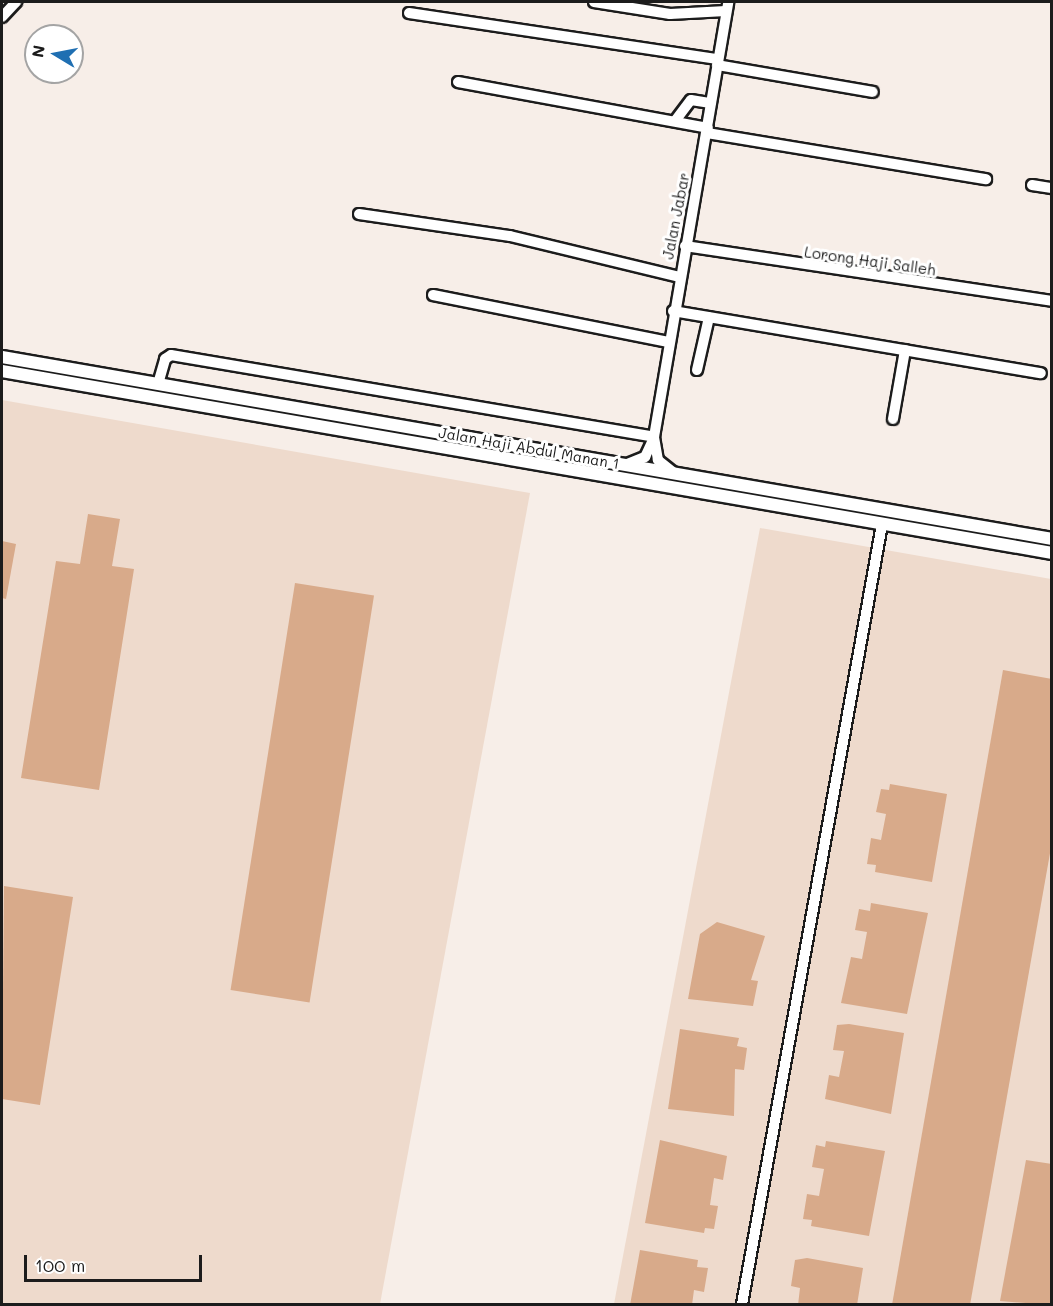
<!DOCTYPE html>
<html>
<head>
<meta charset="utf-8">
<style>
	body { margin:0 }
	#map { position:relative; width:1053px; height:1306px; overflow:hidden; background:#f7eee8; font-family:Mali,sans-serif }
	div>[style] { position:absolute }
	.built>* { inset:0; background:#eedacc }
	.building>* { inset:0; background:#d8aa8a; transform-origin:0 0 }
	.roads { filter:drop-shadow(2px 0 #1c1c1c) drop-shadow(-2px 0 #1c1c1c) drop-shadow(0 2px #1c1c1c) drop-shadow(0 -2px #1c1c1c) }
	.minor>* { height:10px; margin:-5px; padding:0 5px; transform-origin:5px; border-radius:5px; background:#fff }
	.tertiary>* { height:12px; margin:-6px; padding:0 6px; transform-origin:6px; border-radius:6px; background:#fff }
	span { translate:-50% -50%; white-space:nowrap; text-align:center; line-height:1.15; -webkit-text-stroke:6px #fff; paint-order:stroke }
	.street-label { font-size:15px; color:#1c1c1c }
	.frame { position:absolute; inset:0; border:3px solid #1c1c1c; pointer-events:none }
	.north { position:absolute; left:24px; top:24px; width:60px; height:60px; box-sizing:border-box; background:#fff; border:2px solid #a4a4a4; border-radius:50%; rotate:280deg; font-size:16px; font-weight:700; line-height:24px; text-align:center; color:#1c1c1c }
	.north::after { content:''; display:block; margin:auto; width:21px; height:27px; background:#1f6fb2; clip-path:polygon(50% 0,100% 100%,50% 72%,0 100%) }
	.scale { position:absolute; left:24px; top:1255px; width:178px; height:27px; box-sizing:border-box; border:3px solid #1c1c1c; border-top:0; padding-left:8px; font-size:18px; line-height:21px; white-space:nowrap; color:#1c1c1c; -webkit-text-stroke:4px #fff; paint-order:stroke }
</style>
</head>
<body>
<div id="map">
	<div class="built">
		<div style="clip-path:polygon(2px 400px,530px 493px,380px 1304px,2px 1304px)"></div>
		<div style="clip-path:polygon(760px 528px,1051px 579px,1051px 1304px,614px 1304px)"></div>
	</div>
	<div class="building">
		<div style="clip-path:polygon(88px 514px,120px 519px,112px 566px,134px 569px,99px 790px,21px 778px,56px 561px,80px 564px)"></div>
		<div style="clip-path:polygon(2px 541px,16px 544px,6px 599px,2px 598px)"></div>
		<div style="left:295px;top:583px;width:80px;height:412px;rotate:9deg"></div>
		<div style="clip-path:polygon(1003px 670px,1052px 679px,1052px 842px,970px 1305px,892px 1305px)"></div>
		<div style="clip-path:polygon(890px 784px,947px 794px,932px 882px,875px 872px,876px 865px,867px 864px,871px 838px,881px 840px,886px 814px,876px 812px,881px 789px,889px 790px)"></div>
		<div style="clip-path:polygon(4px 886px,73px 897px,40px 1105px,2px 1099px)"></div>
		<div style="clip-path:polygon(871px 903px,928px 913px,907px 1014px,841px 1003px,851px 957px,862px 959px,867px 932px,855px 930px,859px 909px,870px 911px)"></div>
		<div style="clip-path:polygon(717px 922px,765px 936px,751px 980px,758px 981px,753px 1006px,688px 999px,700px 934px)"></div>
		<div style="clip-path:polygon(849px 1024px,904px 1033px,891px 1114px,825px 1099px,829px 1075px,839px 1077px,844px 1051px,833px 1050px,837px 1025px)"></div>
		<div style="clip-path:polygon(680px 1029px,739px 1038px,737px 1046px,747px 1048px,744px 1070px,735px 1069px,734px 1116px,668px 1109px)"></div>
		<div style="clip-path:polygon(660px 1140px,727px 1156px,723px 1180px,714px 1178px,710px 1205px,718px 1206px,714px 1229px,705px 1228px,704px 1233px,645px 1223px)"></div>
		<div style="clip-path:polygon(826px 1141px,885px 1151px,869px 1236px,811px 1226px,812px 1220px,803px 1219px,807px 1194px,819px 1196px,824px 1169px,812px 1167px,816px 1145px,825px 1147px)"></div>
		<div style="clip-path:polygon(1026px 1160px,1052px 1164px,1052px 1305px,1000px 1301px)"></div>
		<div style="clip-path:polygon(640px 1250px,698px 1260px,697px 1267px,708px 1268px,704px 1292px,694px 1290px,692px 1305px,630px 1305px)"></div>
		<div style="clip-path:polygon(807px 1258px,863px 1268px,857px 1305px,798px 1305px,800px 1288px,791px 1286px,795px 1260px)"></div>
	</div>
	<div class="roads">
		<div class="minor">
			<div style="left:594px;top:2px;width:77px;rotate:9deg"></div>
			<div style="left:670px;top:14px;width:56px;rotate:-3.1deg"></div>
			<div style="left:409px;top:13px;width:312px;rotate:8.5deg"></div>
			<div style="left:2px;top:17px;width:21px;rotate:-47deg"></div>
			<div style="left:717px;top:65px;width:158px;rotate:9.8deg"></div>
			<div style="left:458px;top:82px;width:254px;rotate:10.4deg"></div>
			<div style="left:675px;top:121px;width:26px;rotate:-53deg"></div>
			<div style="left:691px;top:100px;width:20px;rotate:9deg"></div>
			<div style="left:707px;top:133px;width:283px;rotate:9.4deg"></div>
			<div style="left:1032px;top:185px;width:20px;rotate:9deg"></div>
			<div style="left:359px;top:214px;width:153px;rotate:8.3deg"></div>
			<div style="left:510px;top:236px;width:174px;rotate:13.6deg"></div>
			<div style="left:685px;top:246px;width:371px;rotate:8.5deg"></div>
			<div style="left:433px;top:295px;width:240px;rotate:11.3deg"></div>
			<div style="left:673px;top:311px;width:373px;rotate:9.6deg"></div>
			<div style="left:697px;top:370px;width:54px;rotate:-77.2deg"></div>
			<div style="left:158px;top:384px;width:26px;rotate:-74deg"></div>
			<div style="left:165px;top:359px;width:7px;rotate:-34deg"></div>
			<div style="left:171px;top:355px;width:490px;rotate:9.6deg"></div>
			<div style="left:893px;top:419px;width:70px;rotate:-80.1deg"></div>
			<div style="left:625px;top:465px;width:22px;rotate:-22deg"></div>
			<div style="left:645px;top:457px;width:19px;rotate:-65deg"></div>
			<div style="left:674px;top:473px;width:21px;rotate:-141deg"></div>
			<div style="left:658px;top:460px;width:23px;rotate:-100deg"></div>
			<div style="left:654px;top:437px;width:441px;rotate:-80.3deg"></div>
			<div style="left:742px;top:1304px;width:792px;rotate:-79.82deg"></div>
		</div>
		<div class="tertiary">
			<div style="left:2px;top:357px;width:1066px;rotate:9.83deg"></div>
			<div style="left:2px;top:371px;width:1066px;rotate:9.83deg"></div>
		</div>
	</div>
	<div class="street-label">
		<span style="left:676px;top:216px;rotate:-79deg">Jalan Jabar</span>
		<span style="left:870px;top:261px;rotate:8deg">Lorong Haji Salleh</span>
		<span style="left:529px;top:448px;rotate:10deg">Jalan Haji Abdul Manan 1</span>
	</div>
	<div class="frame"></div>
	<div class="north">N</div>
	<div class="scale">100 m</div>
</div>
</body>
</html>
